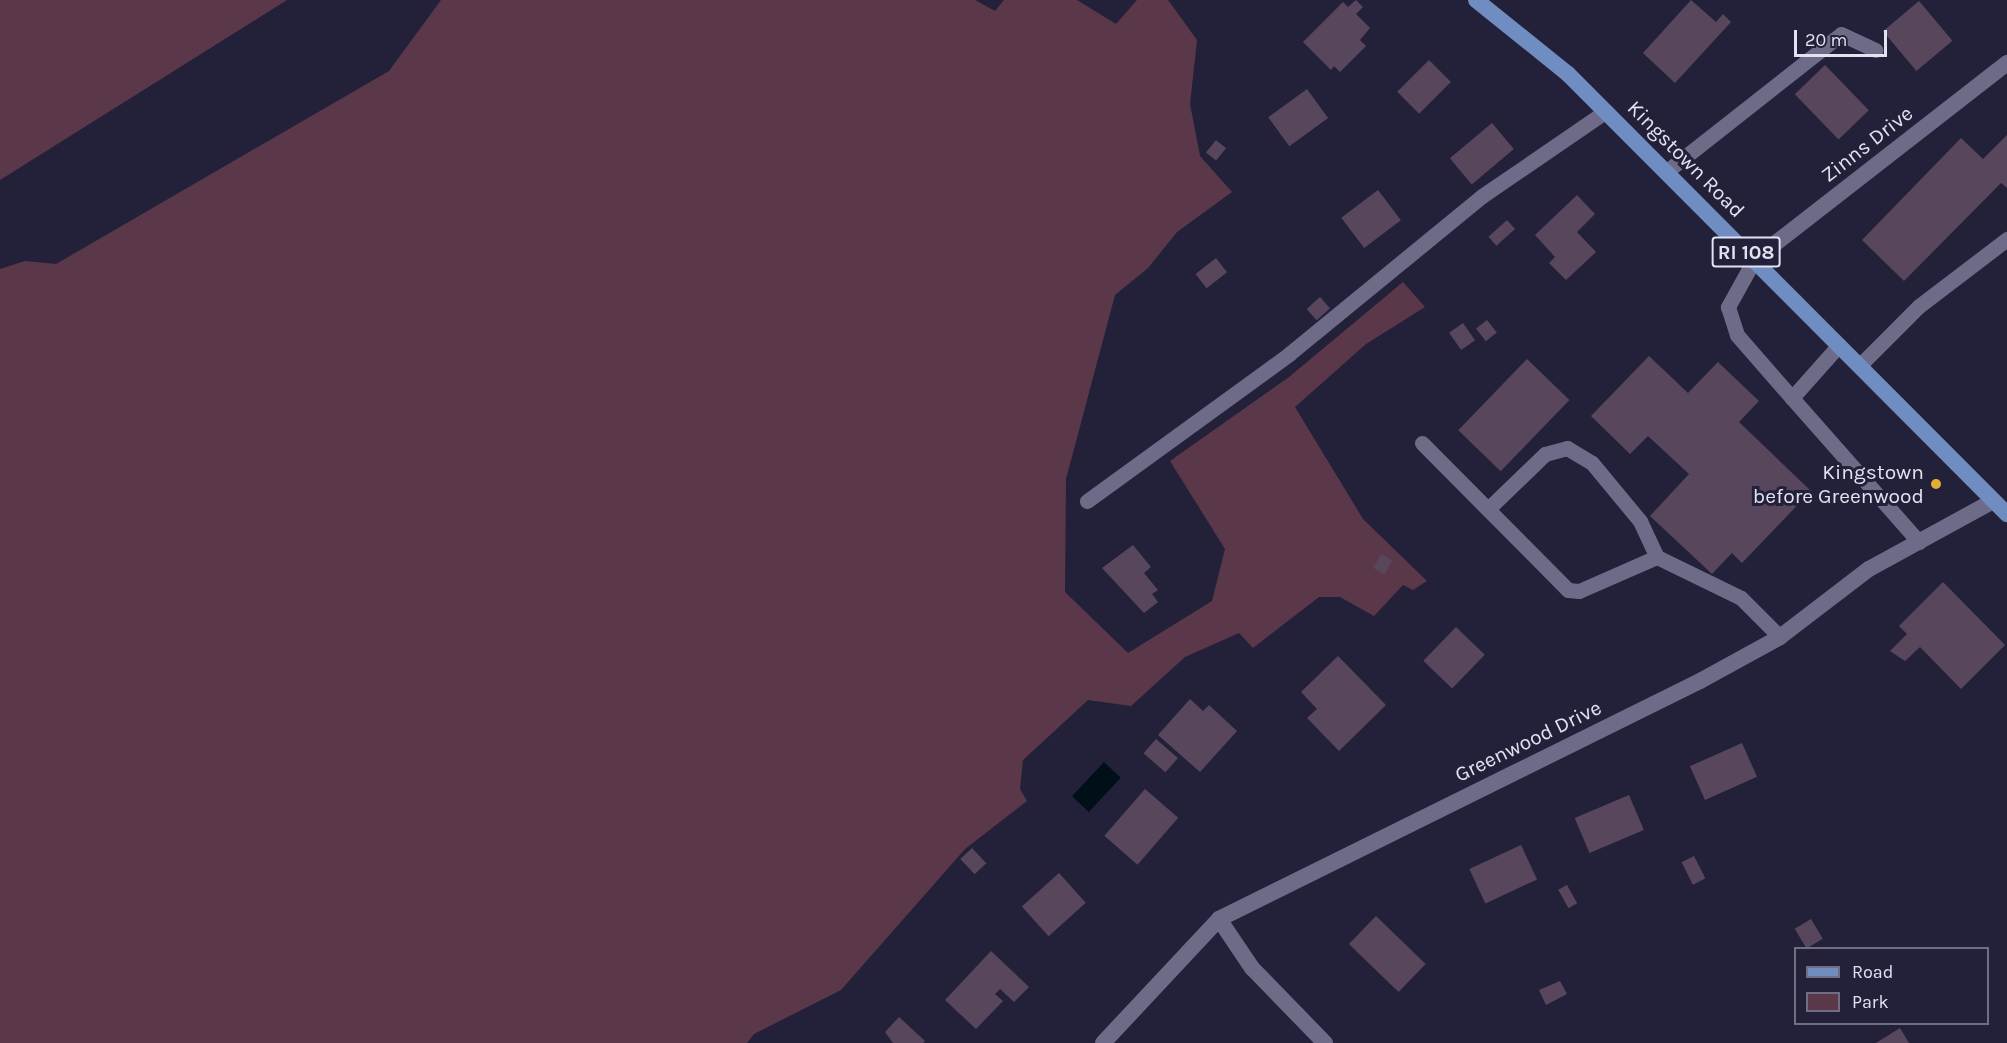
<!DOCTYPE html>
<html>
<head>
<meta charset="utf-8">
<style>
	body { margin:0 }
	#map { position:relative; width:2007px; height:1043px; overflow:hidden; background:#232139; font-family:Karla,sans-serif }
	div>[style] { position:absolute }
	.green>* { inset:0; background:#5b3849 }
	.water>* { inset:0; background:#001018; transform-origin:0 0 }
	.building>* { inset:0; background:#58465d; transform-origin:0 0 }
	.service>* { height:15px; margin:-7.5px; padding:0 7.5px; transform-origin:7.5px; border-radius:7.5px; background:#6d6b88 }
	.minor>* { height:16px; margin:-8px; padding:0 8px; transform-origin:8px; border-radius:8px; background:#6d6b88 }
	.primary>* { height:16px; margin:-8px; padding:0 8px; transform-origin:8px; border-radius:8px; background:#708dc2 }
	.dots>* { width:16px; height:16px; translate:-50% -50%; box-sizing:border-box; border:3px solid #232139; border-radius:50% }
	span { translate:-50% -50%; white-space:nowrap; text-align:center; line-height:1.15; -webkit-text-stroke:6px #232139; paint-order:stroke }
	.shield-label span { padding:2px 4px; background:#232139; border:2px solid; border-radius:4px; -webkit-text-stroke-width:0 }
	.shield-label { font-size:20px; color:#e3e2f3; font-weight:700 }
	.street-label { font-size:21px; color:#e3e2f3 }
	.poi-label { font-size:21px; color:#e3e2f3 }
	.right { translate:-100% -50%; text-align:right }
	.legend { position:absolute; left:1794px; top:947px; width:195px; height:78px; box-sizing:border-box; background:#232139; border:2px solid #706e83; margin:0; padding:8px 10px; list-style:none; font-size:18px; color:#e3e2f3 }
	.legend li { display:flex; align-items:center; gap:12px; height:30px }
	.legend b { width:30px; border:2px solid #706e83 }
	.scale { position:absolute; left:1794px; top:30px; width:93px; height:27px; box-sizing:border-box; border:3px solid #e3e2f3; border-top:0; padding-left:8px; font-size:18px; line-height:21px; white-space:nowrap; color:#e3e2f3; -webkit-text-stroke:4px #232139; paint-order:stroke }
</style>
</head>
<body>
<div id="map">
	<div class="green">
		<div style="clip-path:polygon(0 0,287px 0,0 180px)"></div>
		<div style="clip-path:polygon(441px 0,975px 0,995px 11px,1004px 0,1077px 0,1116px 24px,1137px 0,1168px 0,1197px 40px,1190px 104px,1200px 156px,1232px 192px,1177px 232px,1148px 268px,1115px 295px,1066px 479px,1065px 592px,1128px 653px,1212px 601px,1225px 549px,1170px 461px,1289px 377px,1403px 282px,1425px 307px,1366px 344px,1295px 407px,1363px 519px,1427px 581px,1413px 590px,1403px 585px,1374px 616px,1340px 597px,1319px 597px,1253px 648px,1239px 633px,1185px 657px,1131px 706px,1088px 700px,1023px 760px,1020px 789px,1027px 801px,965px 849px,841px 990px,754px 1034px,747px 1043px,0 1043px,0 269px,25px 261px,56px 264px,389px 71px)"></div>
	</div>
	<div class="water">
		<div style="left:1104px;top:762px;width:23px;height:47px;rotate:43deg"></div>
	</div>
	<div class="building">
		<div style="clip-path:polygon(1356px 0,1363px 7px,1356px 14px,1370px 28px,1360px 40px,1366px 46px,1340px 72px,1334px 66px,1331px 70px,1303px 42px,1343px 2px,1348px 7px)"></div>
		<div style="clip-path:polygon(1691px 0,1716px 22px,1723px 14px,1731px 22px,1675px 83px,1643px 53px)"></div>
		<div style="left:1919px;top:1px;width:52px;height:47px;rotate:50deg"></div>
		<div style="left:1429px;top:60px;width:31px;height:45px;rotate:45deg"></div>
		<div style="left:1825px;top:65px;width:63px;height:42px;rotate:46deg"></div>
		<div style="left:1307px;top:89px;width:36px;height:48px;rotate:54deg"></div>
		<div style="left:1492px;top:123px;width:34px;height:55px;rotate:50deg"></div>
		<div style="clip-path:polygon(2007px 135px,2007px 188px,2001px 183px,1904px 281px,1862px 240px,1961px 138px,1983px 159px)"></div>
		<div style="left:1216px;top:140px;width:13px;height:16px;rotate:39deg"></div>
		<div style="left:1378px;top:190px;width:38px;height:46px;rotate:53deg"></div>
		<div style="clip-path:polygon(1577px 195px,1595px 214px,1577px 232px,1596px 252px,1566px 280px,1549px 263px,1555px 257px,1535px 235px)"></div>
		<div style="left:1507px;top:220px;width:12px;height:25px;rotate:48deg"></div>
		<div style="left:1216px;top:258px;width:18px;height:26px;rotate:52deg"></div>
		<div style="left:1320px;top:297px;width:15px;height:18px;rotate:48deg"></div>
		<div style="left:1487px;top:320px;width:16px;height:14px;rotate:52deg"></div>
		<div style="left:1463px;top:323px;width:21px;height:17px;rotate:55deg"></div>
		<div style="clip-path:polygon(1649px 356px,1688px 393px,1718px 362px,1759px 401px,1739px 422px,1811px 491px,1742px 563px,1732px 553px,1712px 574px,1650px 516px,1689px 474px,1648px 436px,1630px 454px,1591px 416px)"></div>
		<div style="left:1527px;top:359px;width:59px;height:99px;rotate:44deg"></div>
		<div style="clip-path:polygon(1133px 545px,1151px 567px,1144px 573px,1158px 590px,1152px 594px,1158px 602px,1144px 613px,1102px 568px)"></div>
		<div style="left:1381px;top:554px;width:13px;height:16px;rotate:29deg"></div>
		<div style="clip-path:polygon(1943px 582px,2005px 645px,1961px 689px,1920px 647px,1905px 661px,1890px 651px,1907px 634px,1899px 626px)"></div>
		<div style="left:1456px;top:627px;width:40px;height:47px;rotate:44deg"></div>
		<div style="clip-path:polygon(1338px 656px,1386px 705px,1339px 751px,1307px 718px,1317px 709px,1301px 692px)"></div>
		<div style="clip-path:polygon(1190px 699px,1203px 711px,1209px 705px,1237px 731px,1200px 772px,1158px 735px)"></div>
		<div style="left:1156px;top:739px;width:29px;height:19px;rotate:41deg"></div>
		<div style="left:1742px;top:743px;width:37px;height:57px;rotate:66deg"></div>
		<div style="left:1145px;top:789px;width:44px;height:62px;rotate:41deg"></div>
		<div style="left:1629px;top:795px;width:38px;height:59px;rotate:67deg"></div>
		<div style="left:1521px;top:845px;width:38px;height:57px;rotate:65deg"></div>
		<div style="left:972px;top:848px;width:21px;height:16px;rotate:47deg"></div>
		<div style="left:1694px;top:856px;width:25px;height:14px;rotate:63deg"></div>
		<div style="left:1059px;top:873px;width:40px;height:50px;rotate:48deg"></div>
		<div style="left:1567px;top:885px;width:21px;height:10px;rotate:61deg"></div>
		<div style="left:1376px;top:916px;width:69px;height:39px;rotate:44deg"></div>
		<div style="left:1811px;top:919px;width:23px;height:19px;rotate:59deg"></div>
		<div style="clip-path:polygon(991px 951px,1029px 987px,1014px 1002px,1000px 989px,995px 994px,1003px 1001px,976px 1029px,945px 1000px)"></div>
		<div style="clip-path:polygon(1560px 981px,1567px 994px,1546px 1005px,1539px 990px)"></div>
		<div style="clip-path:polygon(899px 1017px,925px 1041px,923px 1043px,893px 1043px,885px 1032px)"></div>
		<div style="clip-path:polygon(1900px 1028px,1909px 1043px,1876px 1043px)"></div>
	</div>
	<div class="service">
		<div style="left:1667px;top:171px;width:221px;rotate:-38.2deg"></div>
		<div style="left:1841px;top:34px;width:38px;rotate:25deg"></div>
		<div style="left:1754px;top:260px;width:54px;rotate:119deg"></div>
		<div style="left:1728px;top:307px;width:29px;rotate:72deg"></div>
		<div style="left:1737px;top:335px;width:84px;rotate:48.9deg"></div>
		<div style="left:1839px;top:345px;width:71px;rotate:131.6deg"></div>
		<div style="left:1792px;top:398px;width:192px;rotate:48.6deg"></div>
		<div style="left:1860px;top:365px;width:83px;rotate:-45deg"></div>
		<div style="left:1919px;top:306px;width:111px;rotate:-37.3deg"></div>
		<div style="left:1422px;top:443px;width:207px;rotate:45.2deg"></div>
		<div style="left:1568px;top:590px;width:11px;rotate:5deg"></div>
		<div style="left:1579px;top:591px;width:85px;rotate:-23.6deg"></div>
		<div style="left:1657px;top:557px;width:93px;rotate:26deg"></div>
		<div style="left:1741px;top:598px;width:55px;rotate:45deg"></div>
		<div style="left:1087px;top:501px;width:250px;rotate:-36deg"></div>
		<div style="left:1289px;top:354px;width:249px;rotate:-39.3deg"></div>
		<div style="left:1482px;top:196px;width:150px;rotate:-34.4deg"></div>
		<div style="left:1488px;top:509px;width:79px;rotate:-44deg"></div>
		<div style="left:1545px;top:454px;width:23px;rotate:-15deg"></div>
		<div style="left:1567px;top:448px;width:29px;rotate:31deg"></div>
		<div style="left:1592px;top:463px;width:75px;rotate:50.4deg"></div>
		<div style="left:1640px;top:521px;width:40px;rotate:65deg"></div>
	</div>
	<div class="minor">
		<div style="left:1754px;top:260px;width:321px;rotate:-37.9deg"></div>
		<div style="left:1219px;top:919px;width:59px;rotate:56deg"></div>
		<div style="left:1252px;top:968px;width:105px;rotate:45.8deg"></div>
		<div style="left:1103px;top:1043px;width:170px;rotate:-46.9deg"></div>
		<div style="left:1219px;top:919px;width:537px;rotate:-26.33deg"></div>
		<div style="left:1700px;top:681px;width:91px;rotate:-28.8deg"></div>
		<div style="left:1780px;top:637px;width:112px;rotate:-37.4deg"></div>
		<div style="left:1869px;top:569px;width:141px;rotate:-28.7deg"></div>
	</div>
	<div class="primary">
		<div style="left:1476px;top:0;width:118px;rotate:38.8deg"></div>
		<div style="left:1568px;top:74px;width:622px;rotate:45.07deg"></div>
	</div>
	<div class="dots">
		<div style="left:1936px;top:484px;background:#e4ae35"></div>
	</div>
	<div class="shield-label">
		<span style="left:1746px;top:252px">RI 108</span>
	</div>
	<div class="street-label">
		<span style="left:1867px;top:144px;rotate:-38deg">Zinns Drive</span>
		<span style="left:1686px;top:159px;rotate:45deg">Kingstown Road</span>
		<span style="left:1528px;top:741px;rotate:-26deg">Greenwood Drive</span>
	</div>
	<div class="poi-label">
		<span class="right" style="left:1924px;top:484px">Kingstown<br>before Greenwood</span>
	</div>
	<ul class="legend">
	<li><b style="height:8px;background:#708dc2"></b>Road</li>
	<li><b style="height:16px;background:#5b3849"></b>Park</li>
	</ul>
	<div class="scale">20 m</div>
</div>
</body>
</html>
